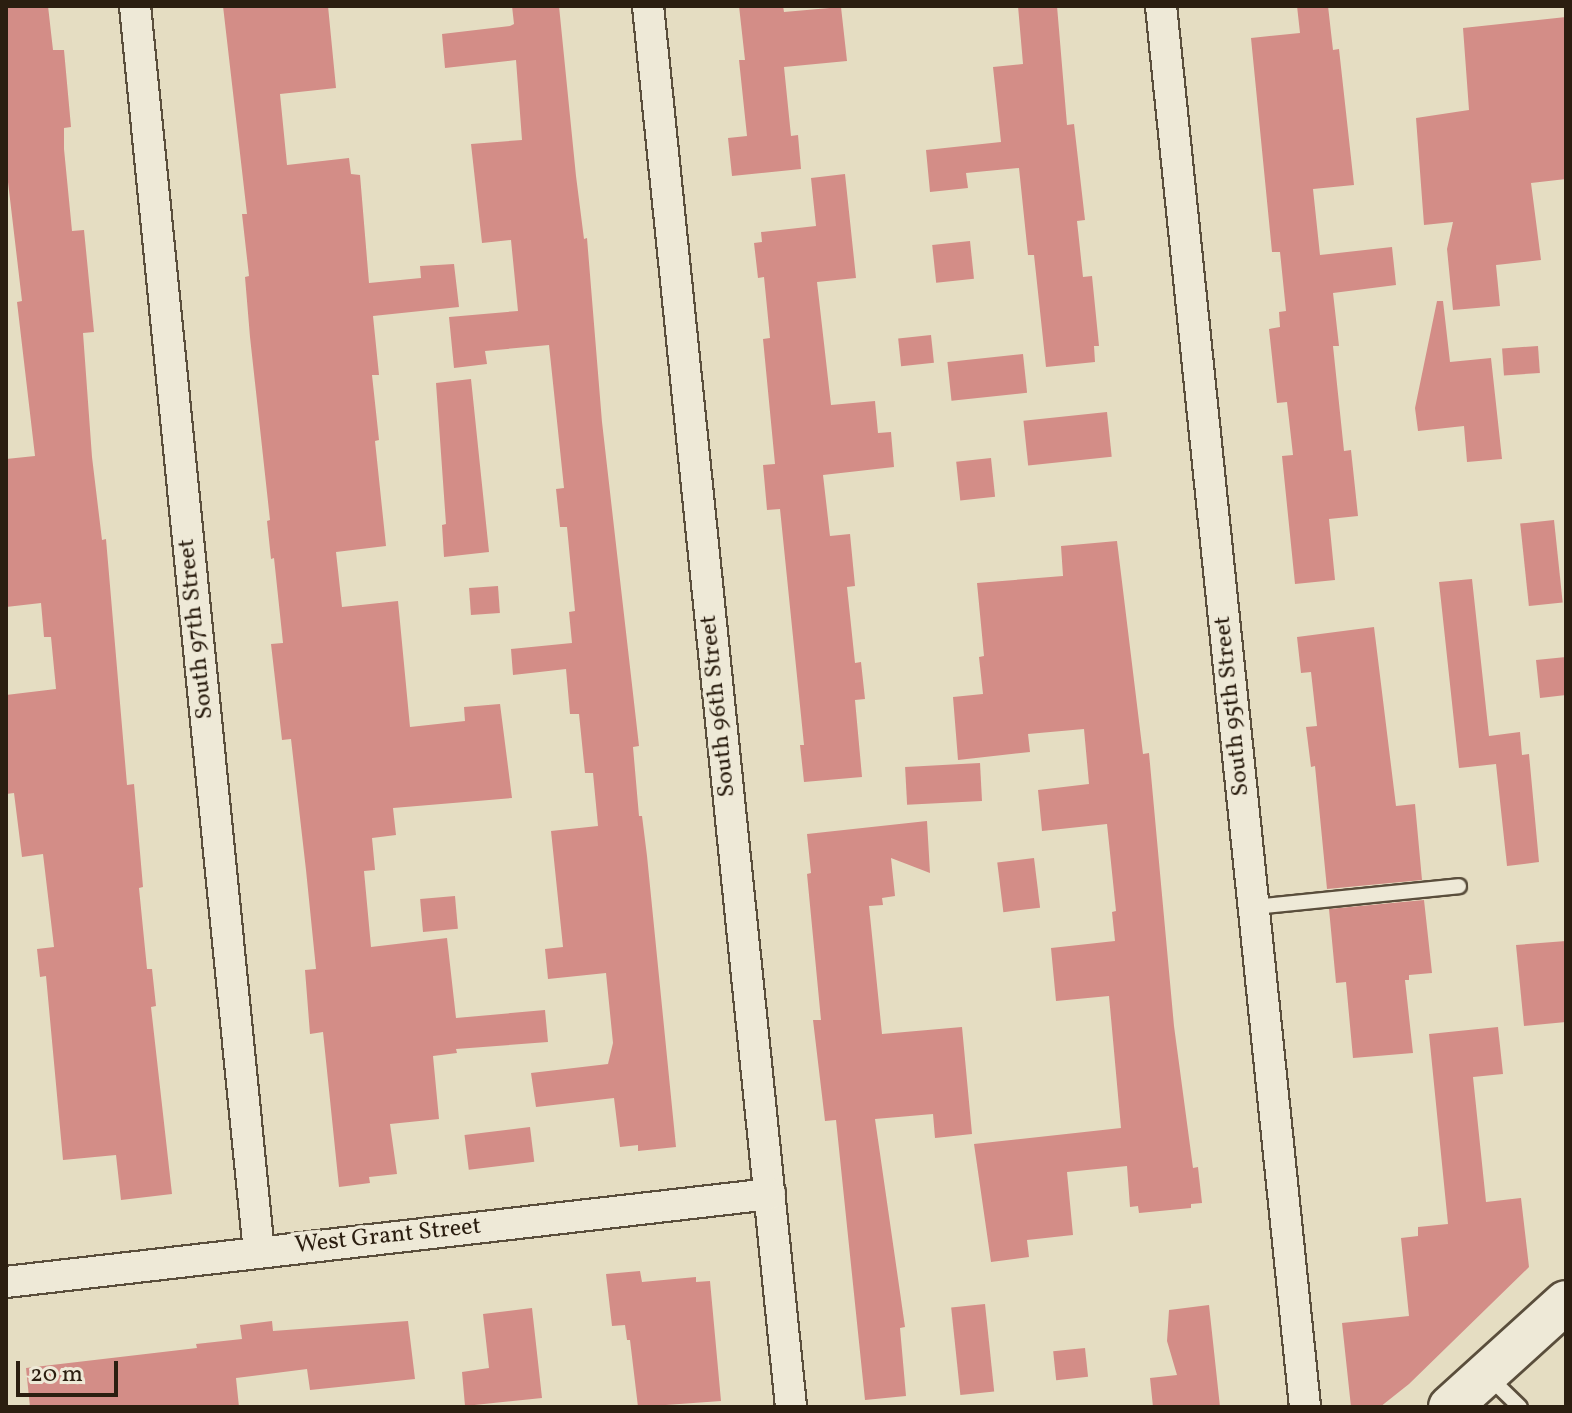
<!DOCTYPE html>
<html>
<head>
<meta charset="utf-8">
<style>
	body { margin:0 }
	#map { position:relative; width:1572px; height:1413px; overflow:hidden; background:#e5ddc2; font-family:Vollkorn,serif }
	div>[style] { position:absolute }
	.building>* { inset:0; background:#d38d87; transform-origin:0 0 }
	.roads { filter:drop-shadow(2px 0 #5a4e3c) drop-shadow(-2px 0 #5a4e3c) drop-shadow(0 2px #5a4e3c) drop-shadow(0 -2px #5a4e3c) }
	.service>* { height:14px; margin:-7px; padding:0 7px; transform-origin:7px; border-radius:7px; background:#eee9d7 }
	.minor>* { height:30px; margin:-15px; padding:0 15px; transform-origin:15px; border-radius:15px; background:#eee9d7 }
	.secondary>* { height:42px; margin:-21px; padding:0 21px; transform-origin:21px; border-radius:21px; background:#eee9d7 }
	span { translate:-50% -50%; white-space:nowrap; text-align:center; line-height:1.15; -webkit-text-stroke:7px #eee9d7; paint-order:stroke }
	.street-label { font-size:24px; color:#2b1e10 }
	.frame { position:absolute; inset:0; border:8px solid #2b1e10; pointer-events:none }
	.scale { position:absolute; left:16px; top:1361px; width:102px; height:36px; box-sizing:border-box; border:4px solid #2b1e10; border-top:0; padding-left:10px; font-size:24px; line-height:28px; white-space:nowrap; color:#2b1e10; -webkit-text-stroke:6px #eee9d7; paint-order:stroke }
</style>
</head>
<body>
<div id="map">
	<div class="building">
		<div style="clip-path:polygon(6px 6px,48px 6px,53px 50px,64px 50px,71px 127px,64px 128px,64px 149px,72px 231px,84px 230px,94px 332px,83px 333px,92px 457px,102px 540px,106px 539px,127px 785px,134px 784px,143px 887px,139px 888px,147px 969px,152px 969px,156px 1006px,151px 1007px,172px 1194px,121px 1200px,116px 1155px,63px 1160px,46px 976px,40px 977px,37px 949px,54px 947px,43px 854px,22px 857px,14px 793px,6px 794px,6px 695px,56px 689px,51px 637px,44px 637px,41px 603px,6px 607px,6px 459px,35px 456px,17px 302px,22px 301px,6px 165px)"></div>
		<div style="clip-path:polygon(223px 6px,328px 6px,336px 88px,280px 94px,287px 165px,349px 158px,351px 174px,360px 175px,369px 283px,421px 278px,420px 266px,454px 264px,459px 307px,373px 316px,379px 375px,372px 375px,379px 440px,375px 441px,386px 546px,336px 552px,342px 607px,398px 601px,410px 727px,465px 721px,464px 707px,500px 704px,512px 798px,393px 808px,396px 835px,372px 838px,375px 870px,364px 871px,371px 947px,447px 938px,456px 1018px,545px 1010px,548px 1042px,456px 1049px,457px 1053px,433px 1056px,439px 1119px,390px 1124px,397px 1174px,369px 1177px,370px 1183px,339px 1187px,323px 1032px,310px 1034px,305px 970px,316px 969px,306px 870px,291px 739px,282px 740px,271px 644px,283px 643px,274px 558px,271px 559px,267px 521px,270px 520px,250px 337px,245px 277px,249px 276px,242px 214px,247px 214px)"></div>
		<div style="clip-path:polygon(512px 6px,559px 6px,576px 176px,584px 239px,587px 238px,602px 422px,639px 746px,633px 747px,639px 816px,642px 816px,647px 856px,676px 1147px,638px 1151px,638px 1145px,620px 1147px,614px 1098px,536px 1107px,531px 1073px,608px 1064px,613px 1043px,606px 973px,548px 979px,545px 949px,563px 947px,551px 831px,598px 826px,593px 773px,585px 773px,579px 714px,570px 714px,566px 669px,513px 675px,511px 649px,572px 643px,569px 612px,575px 611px,567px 527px,560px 527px,556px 489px,564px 488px,549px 345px,485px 351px,487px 364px,454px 368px,449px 317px,518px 311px,511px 240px,482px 243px,471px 144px,522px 140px,516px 60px,445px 68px,442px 34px,510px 26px,514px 24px)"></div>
		<div style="clip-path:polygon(739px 6px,783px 6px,784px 12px,841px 7px,847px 61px,784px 67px,791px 136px,798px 135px,801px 169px,732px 176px,728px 138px,747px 136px,739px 60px,745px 60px)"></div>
		<div style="clip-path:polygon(1018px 6px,1057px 6px,1067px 125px,1074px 124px,1085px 220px,1077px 221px,1083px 277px,1092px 276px,1099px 346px,1094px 346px,1095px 362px,1046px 367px,1034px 255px,1028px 255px,1019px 168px,966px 173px,968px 188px,930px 192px,926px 150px,1001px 142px,993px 67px,1023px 64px)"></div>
		<div style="clip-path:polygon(1297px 6px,1328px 6px,1333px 50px,1339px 49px,1354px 185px,1313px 189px,1320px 255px,1392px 247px,1396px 285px,1333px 293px,1339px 346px,1333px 346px,1344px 451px,1351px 450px,1358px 516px,1329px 519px,1335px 580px,1295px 584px,1282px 456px,1293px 455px,1287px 402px,1277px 403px,1269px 329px,1280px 327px,1279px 312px,1286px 311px,1280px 252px,1272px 252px,1251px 38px,1300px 33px)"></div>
		<div style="clip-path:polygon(1566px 17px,1566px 179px,1531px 183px,1541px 260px,1496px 265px,1500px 306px,1453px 310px,1447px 249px,1453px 222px,1424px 225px,1416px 118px,1469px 110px,1463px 28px)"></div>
		<div style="clip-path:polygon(845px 174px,856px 278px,817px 282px,831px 405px,875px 401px,878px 433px,891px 432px,894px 467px,823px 475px,830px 536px,850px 534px,855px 586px,847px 587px,855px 663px,861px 662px,865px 699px,855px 700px,862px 777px,804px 782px,800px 745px,804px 745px,780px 509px,767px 510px,763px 465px,775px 464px,763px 339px,770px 338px,764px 277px,758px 278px,754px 243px,762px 242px,761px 232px,816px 226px,811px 178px)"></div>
		<div style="left:970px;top:241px;width:38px;height:38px;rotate:84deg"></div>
		<div style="clip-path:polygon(1437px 301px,1443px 301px,1450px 362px,1491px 358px,1502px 459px,1467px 462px,1464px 426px,1418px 431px,1415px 408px)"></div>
		<div style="left:931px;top:335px;width:28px;height:33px;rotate:84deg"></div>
		<div style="left:1538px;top:346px;width:27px;height:36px;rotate:86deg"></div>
		<div style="left:1023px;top:354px;width:39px;height:76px;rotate:84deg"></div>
		<div style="clip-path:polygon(471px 379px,489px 552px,444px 557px,442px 525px,446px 524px,436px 383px)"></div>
		<div style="left:1107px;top:412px;width:45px;height:84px;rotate:84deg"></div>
		<div style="left:991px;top:458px;width:39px;height:35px;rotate:84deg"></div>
		<div style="left:1554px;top:520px;width:83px;height:34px;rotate:84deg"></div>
		<div style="clip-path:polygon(1117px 541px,1143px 754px,1149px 753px,1174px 1026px,1193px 1168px,1198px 1167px,1202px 1203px,1191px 1204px,1191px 1208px,1139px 1213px,1138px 1206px,1130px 1207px,1127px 1166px,1067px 1172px,1073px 1235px,1027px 1240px,1029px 1257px,991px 1262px,974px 1144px,1121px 1128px,1109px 996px,1056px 1001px,1051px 948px,1115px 941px,1112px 912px,1116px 911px,1107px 824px,1042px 831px,1038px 790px,1089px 784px,1084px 729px,1028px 734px,1030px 752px,958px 760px,953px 697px,983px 694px,979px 657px,984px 656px,977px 583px,1063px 576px,1061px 546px)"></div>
		<div style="clip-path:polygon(1472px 579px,1489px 736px,1520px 732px,1522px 755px,1529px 754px,1539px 862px,1507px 866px,1496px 764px,1459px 768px,1439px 582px)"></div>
		<div style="left:498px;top:586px;width:27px;height:29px;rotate:86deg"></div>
		<div style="clip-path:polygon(1374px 627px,1396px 806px,1415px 804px,1422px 880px,1327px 889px,1315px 766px,1311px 767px,1306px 727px,1317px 726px,1311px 672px,1301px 673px,1297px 637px)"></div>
		<div style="clip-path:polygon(1566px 657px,1566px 695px,1540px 698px,1536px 660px)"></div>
		<div style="left:980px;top:763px;width:38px;height:75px;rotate:87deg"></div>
		<div style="clip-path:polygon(927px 821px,930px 873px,891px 858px,895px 896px,882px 898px,883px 905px,869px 906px,882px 1034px,962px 1027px,972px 1134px,935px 1138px,933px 1114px,875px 1119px,905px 1327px,900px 1328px,906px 1396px,865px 1400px,836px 1120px,825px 1121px,813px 1020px,821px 1020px,807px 874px,811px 873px,807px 834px)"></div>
		<div style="left:1034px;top:858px;width:50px;height:37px;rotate:83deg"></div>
		<div style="left:455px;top:896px;width:33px;height:35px;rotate:85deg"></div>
		<div style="clip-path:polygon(1424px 900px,1432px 973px,1409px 975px,1409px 980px,1405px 980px,1413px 1053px,1353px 1058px,1346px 982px,1336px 983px,1329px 909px)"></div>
		<div style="clip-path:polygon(1566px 941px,1566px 1022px,1524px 1026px,1516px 945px)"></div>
		<div style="clip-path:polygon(1498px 1027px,1503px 1074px,1473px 1077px,1486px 1202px,1521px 1198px,1529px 1267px,1409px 1384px,1380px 1407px,1351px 1407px,1342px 1323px,1409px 1316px,1401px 1238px,1418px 1236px,1418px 1227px,1448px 1224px,1429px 1034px)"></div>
		<div style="left:530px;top:1127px;width:35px;height:66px;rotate:83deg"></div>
		<div style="clip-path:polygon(640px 1271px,642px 1282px,696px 1277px,696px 1282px,710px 1281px,721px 1401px,638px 1407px,630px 1340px,627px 1340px,625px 1325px,612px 1326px,606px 1274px)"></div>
		<div style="left:985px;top:1304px;width:88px;height:34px;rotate:84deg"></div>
		<div style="clip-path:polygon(1209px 1305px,1220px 1407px,1153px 1407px,1150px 1378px,1177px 1375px,1167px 1341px,1169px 1310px)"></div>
		<div style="clip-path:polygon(532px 1308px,542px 1398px,465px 1406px,462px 1372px,489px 1368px,483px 1314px)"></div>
		<div style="clip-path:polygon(272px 1321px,273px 1331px,408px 1321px,415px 1379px,310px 1390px,307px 1369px,236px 1378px,239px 1407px,30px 1407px,26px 1368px,197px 1348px,196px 1344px,242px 1339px,240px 1325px)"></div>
		<div style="left:1085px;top:1348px;width:29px;height:32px;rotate:84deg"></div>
	</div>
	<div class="roads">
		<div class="service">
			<div style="left:1254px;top:907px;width:206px;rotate:-5.8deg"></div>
			<div style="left:1489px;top:1377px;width:43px;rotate:44.1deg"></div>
		</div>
		<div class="minor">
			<div style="left:135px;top:6px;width:1252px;rotate:84.32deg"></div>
			<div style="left:648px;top:6px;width:1408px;rotate:84.17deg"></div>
			<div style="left:1161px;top:6px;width:1408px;rotate:84.13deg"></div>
			<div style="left:6px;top:1282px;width:769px;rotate:-6.57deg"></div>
		</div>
		<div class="secondary">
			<div style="left:1450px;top:1407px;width:156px;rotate:-42.2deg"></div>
		</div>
	</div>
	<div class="street-label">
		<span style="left:197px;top:629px;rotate:-96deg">South 97th Street</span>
		<span style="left:719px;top:706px;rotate:-96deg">South 96th Street</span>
		<span style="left:1233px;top:706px;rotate:-96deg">South 95th Street</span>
		<span style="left:388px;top:1237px;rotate:-6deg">West Grant Street</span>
	</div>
	<div class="frame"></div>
	<div class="scale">20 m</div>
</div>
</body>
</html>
